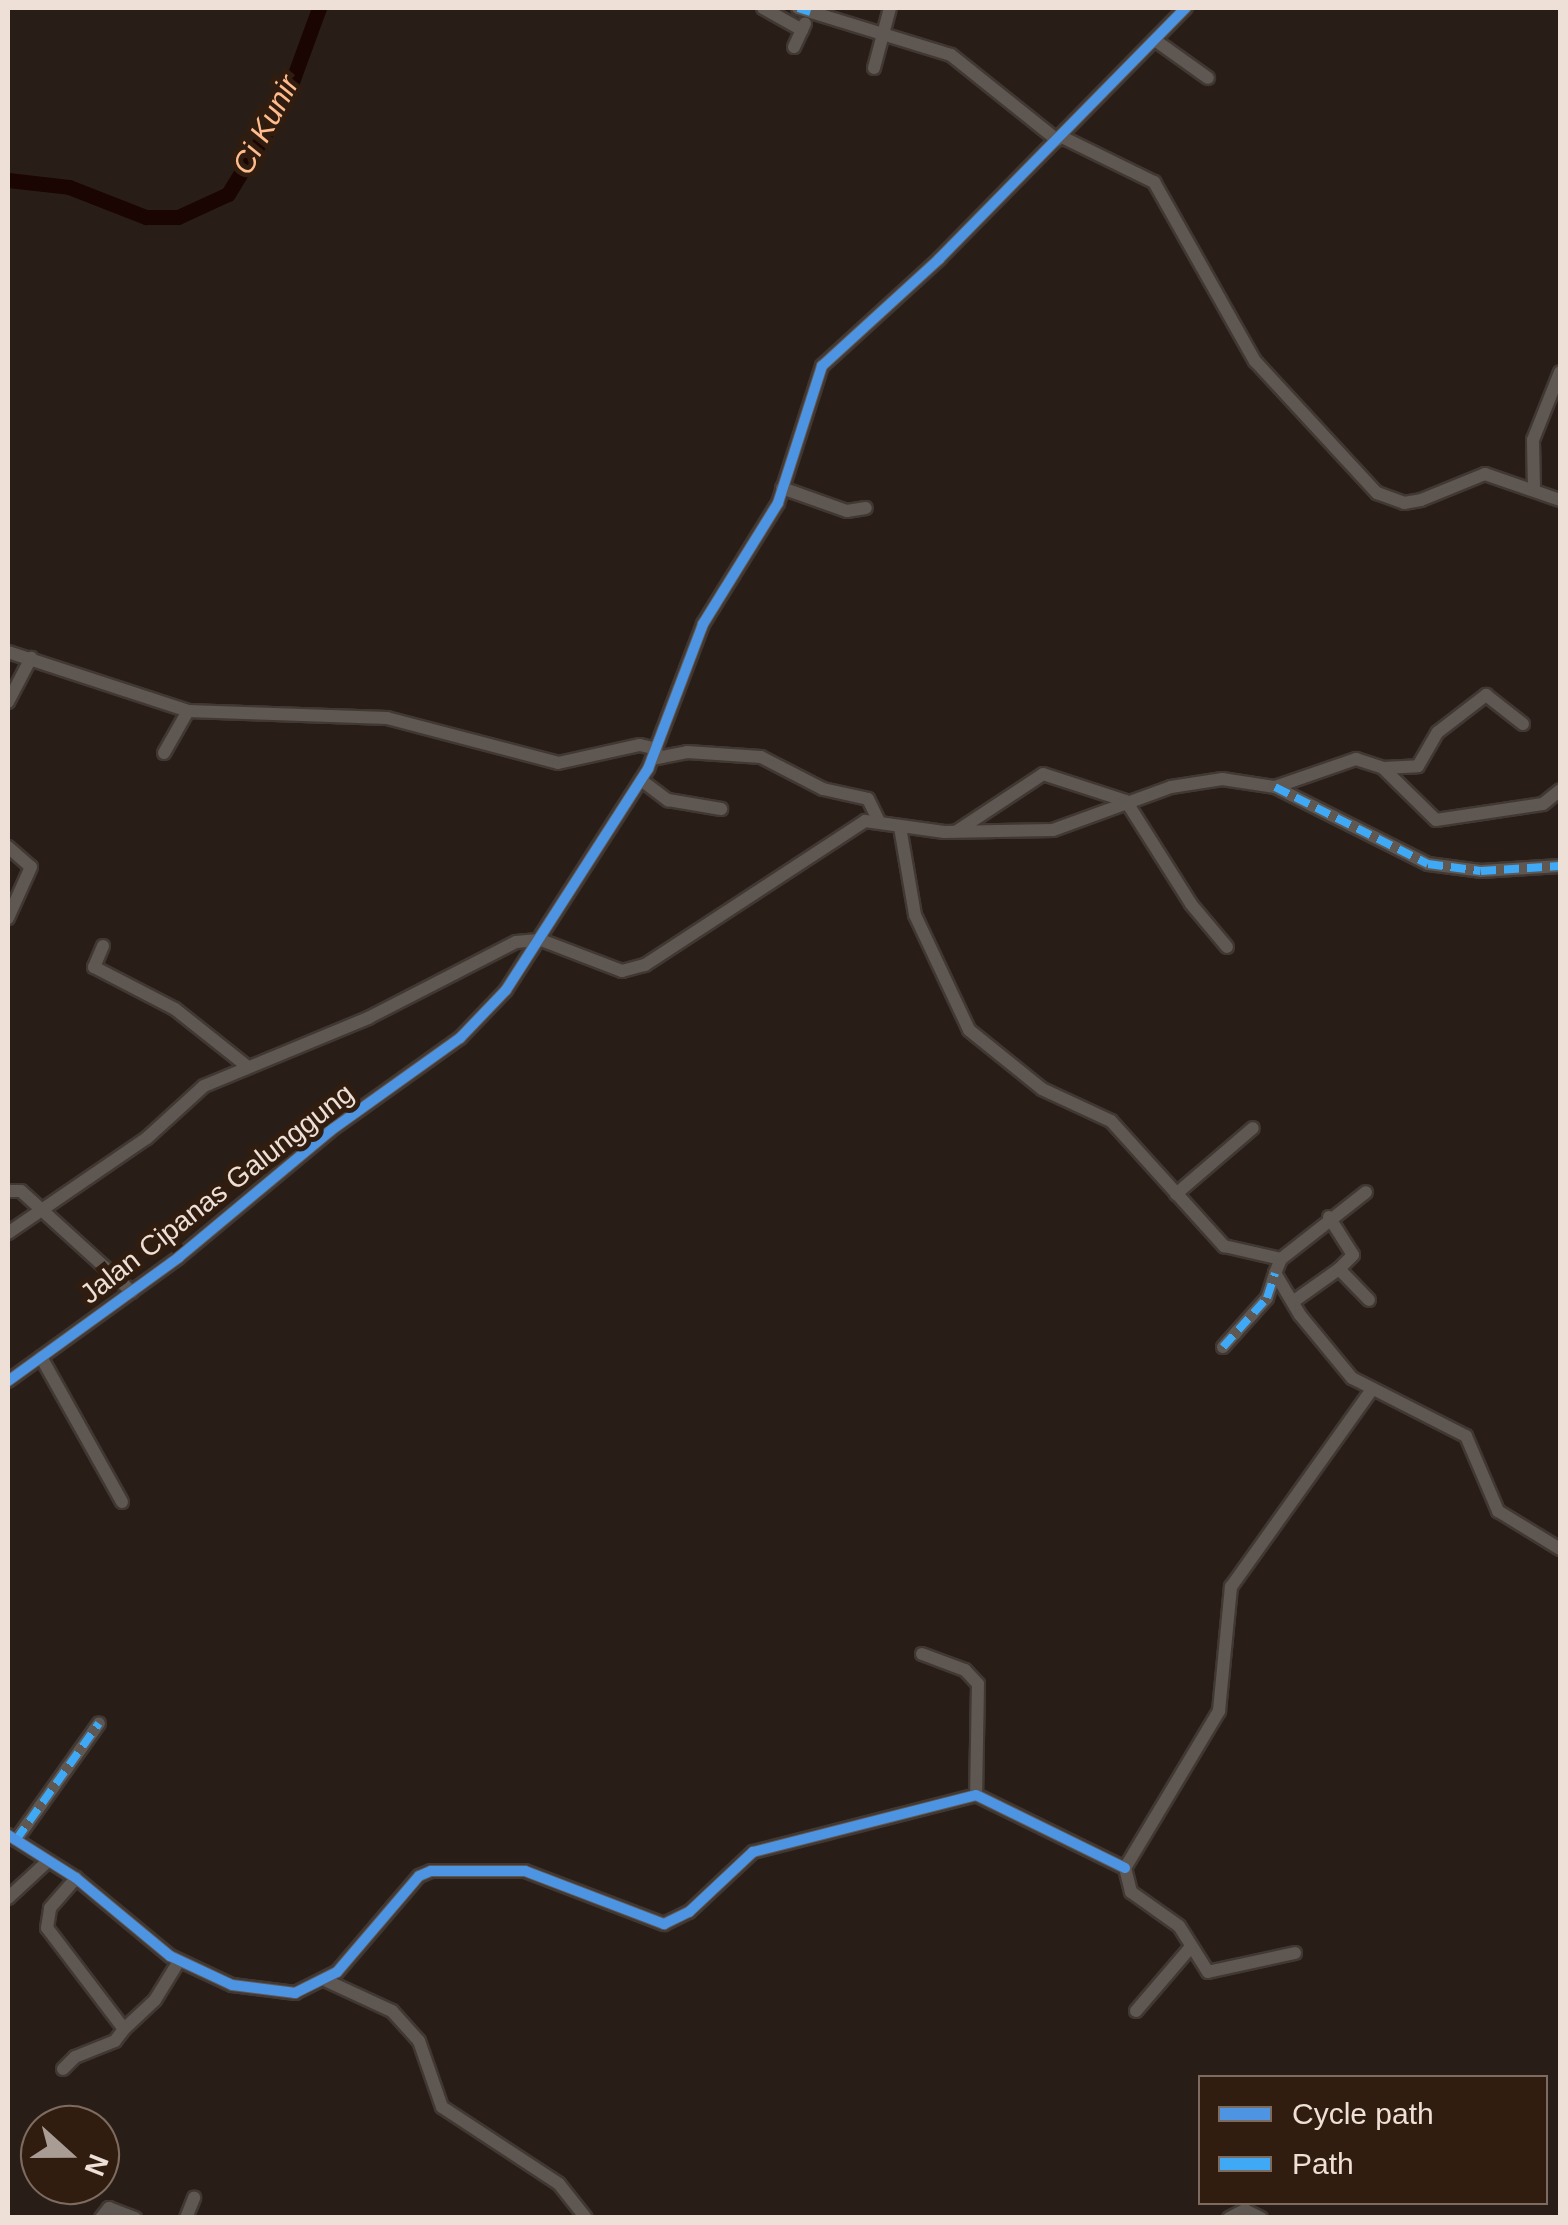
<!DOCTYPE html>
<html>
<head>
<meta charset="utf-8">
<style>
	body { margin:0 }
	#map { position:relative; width:1568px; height:2225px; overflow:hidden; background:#291e17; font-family:Arial,sans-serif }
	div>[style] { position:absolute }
	.river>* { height:15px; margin:-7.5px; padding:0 7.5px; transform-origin:7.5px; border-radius:7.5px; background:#1a0502 }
	.roads { filter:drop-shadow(2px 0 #413833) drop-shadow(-2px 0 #413833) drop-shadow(0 2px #413833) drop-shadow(0 -2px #413833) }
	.minor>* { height:12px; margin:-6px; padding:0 6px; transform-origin:6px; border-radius:6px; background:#5f5752 }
	.quiet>* { height:8px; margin-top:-4px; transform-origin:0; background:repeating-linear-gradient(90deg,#3fa9f5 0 15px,transparent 0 23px) }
	.cycleway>* { height:10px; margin:-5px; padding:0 5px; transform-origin:5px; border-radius:5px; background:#4d94e3 }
	span { translate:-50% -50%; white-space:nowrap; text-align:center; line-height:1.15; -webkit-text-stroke:10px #311d0f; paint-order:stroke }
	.street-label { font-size:28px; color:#eee0d7 }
	.water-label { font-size:30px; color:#ffbc8e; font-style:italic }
	.frame { position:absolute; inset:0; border:10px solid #eee0d7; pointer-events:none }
	.legend { position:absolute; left:1198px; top:2075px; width:350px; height:130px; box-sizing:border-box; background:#311d0f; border:2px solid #7d6b5f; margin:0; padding:12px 18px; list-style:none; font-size:30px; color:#eee0d7 }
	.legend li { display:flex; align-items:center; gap:20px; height:50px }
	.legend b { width:50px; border:2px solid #7d6b5f }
	.north { position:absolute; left:20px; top:2105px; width:100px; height:100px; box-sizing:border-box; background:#311d0f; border:2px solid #7d6b5f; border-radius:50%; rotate:111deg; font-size:28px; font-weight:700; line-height:40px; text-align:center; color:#eee0d7 }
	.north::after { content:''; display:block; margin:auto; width:35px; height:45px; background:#a99c94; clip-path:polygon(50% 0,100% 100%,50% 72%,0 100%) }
</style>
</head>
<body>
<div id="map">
	<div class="river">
		<div style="left:8px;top:180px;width:61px;rotate:6.5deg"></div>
		<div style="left:69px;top:187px;width:83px;rotate:21.3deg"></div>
		<div style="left:146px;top:217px;width:32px"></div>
		<div style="left:178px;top:217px;width:55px;rotate:-24.7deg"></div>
		<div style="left:228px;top:194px;width:109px;rotate:-58.5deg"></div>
		<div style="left:285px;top:101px;width:99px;rotate:-69.9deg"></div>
	</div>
	<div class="roads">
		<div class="minor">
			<div style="left:763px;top:8px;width:45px;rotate:29.4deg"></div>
			<div style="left:798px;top:8px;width:160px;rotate:17.1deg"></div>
			<div style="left:951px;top:55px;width:136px;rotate:38.7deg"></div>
			<div style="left:1155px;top:40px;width:65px;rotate:35.6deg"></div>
			<div style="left:794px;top:47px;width:26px;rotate:-65deg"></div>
			<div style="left:874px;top:68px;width:62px;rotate:-75.1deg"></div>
			<div style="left:1060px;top:136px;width:105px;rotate:26.1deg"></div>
			<div style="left:1154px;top:182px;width:206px;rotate:60.6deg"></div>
			<div style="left:1255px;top:361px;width:180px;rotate:47.3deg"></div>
			<div style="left:1377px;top:493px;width:29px;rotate:20deg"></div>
			<div style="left:1404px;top:503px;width:17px;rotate:-10deg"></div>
			<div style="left:1421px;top:500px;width:69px;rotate:-22.1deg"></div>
			<div style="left:1485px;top:474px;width:79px;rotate:19.1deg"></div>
			<div style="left:782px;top:488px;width:69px;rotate:19.5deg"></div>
			<div style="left:847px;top:511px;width:19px;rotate:-9deg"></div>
			<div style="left:1534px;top:489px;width:49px;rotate:-91.2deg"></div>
			<div style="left:1533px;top:440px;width:73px;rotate:-68.3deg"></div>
			<div style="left:8px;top:652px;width:189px;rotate:18.1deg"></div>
			<div style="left:188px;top:711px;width:199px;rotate:2deg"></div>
			<div style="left:387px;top:718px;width:177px;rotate:14.7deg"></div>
			<div style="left:558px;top:763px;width:84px;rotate:-12.4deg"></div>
			<div style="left:640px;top:745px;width:17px;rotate:13deg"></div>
			<div style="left:8px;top:702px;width:50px;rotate:-62.4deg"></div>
			<div style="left:164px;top:753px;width:48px;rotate:-60.3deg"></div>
			<div style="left:652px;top:759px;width:36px;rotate:-11deg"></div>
			<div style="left:687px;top:752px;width:74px;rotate:3.9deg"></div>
			<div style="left:761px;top:757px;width:70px;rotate:27.3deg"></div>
			<div style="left:823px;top:789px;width:46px;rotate:12.5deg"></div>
			<div style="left:868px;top:799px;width:25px;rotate:64deg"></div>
			<div style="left:1383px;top:768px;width:35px;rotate:-3deg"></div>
			<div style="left:1418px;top:766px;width:39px;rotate:-60deg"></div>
			<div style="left:1438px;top:732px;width:61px;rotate:-37.6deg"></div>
			<div style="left:1486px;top:695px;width:47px;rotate:38.1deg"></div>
			<div style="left:641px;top:780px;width:34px;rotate:37deg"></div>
			<div style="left:668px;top:800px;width:54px;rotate:9.6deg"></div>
			<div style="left:1275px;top:787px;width:171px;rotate:26.7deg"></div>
			<div style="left:1428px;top:864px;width:53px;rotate:7.5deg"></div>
			<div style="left:1481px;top:871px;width:79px;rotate:-3.6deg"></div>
			<div style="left:900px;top:827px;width:89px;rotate:80.3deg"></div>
			<div style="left:915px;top:915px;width:127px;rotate:64.8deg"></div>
			<div style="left:969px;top:1030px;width:94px;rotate:38.9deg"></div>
			<div style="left:1042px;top:1089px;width:76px;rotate:24.9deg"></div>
			<div style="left:1111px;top:1121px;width:169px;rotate:47.9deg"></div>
			<div style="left:1224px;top:1246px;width:58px;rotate:12.8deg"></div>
			<div style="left:1281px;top:1259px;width:15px;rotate:113deg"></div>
			<div style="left:1275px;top:1273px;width:49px;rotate:59.2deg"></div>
			<div style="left:1300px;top:1315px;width:82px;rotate:50.5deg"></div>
			<div style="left:1352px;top:1378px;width:128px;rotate:27deg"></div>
			<div style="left:1466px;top:1436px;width:82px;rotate:66.9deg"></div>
			<div style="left:1498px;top:1511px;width:73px;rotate:31.5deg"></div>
			<div style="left:957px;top:831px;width:103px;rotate:-33.5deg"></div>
			<div style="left:1043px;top:774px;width:87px;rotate:18deg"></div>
			<div style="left:1126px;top:801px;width:122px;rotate:57.7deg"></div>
			<div style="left:1191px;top:904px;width:56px;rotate:50.1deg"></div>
			<div style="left:8px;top:847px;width:30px;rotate:41deg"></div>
			<div style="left:31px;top:867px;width:56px;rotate:114.3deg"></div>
			<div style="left:103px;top:946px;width:23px;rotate:113deg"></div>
			<div style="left:94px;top:967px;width:91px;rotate:27.4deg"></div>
			<div style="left:175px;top:1009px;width:93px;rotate:38.5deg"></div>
			<div style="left:8px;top:1191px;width:13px"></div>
			<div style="left:21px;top:1191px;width:150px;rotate:42.3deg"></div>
			<div style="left:1176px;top:1194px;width:101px;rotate:-40.6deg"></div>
			<div style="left:1329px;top:1217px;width:45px;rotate:57.7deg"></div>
			<div style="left:1353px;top:1255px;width:20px;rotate:135deg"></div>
			<div style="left:8px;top:1233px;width:168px;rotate:-34.4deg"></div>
			<div style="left:147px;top:1138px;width:77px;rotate:-42.4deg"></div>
			<div style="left:204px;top:1086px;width:178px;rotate:-22.5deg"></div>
			<div style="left:368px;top:1018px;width:166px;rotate:-27.2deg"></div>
			<div style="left:516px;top:942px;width:25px;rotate:-5deg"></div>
			<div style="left:541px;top:940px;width:87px;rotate:20.9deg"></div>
			<div style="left:622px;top:971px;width:24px;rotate:-15deg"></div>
			<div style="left:645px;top:965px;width:263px;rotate:-33.2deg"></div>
			<div style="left:865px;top:821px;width:80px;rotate:7.9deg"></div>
			<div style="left:944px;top:832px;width:109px;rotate:-1.1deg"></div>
			<div style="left:1053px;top:830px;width:126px;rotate:-20deg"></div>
			<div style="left:1171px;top:787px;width:52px;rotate:-8.9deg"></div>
			<div style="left:1222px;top:779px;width:54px;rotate:8.6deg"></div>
			<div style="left:1275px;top:787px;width:86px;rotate:-19.1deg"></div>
			<div style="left:1356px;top:759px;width:28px;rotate:18deg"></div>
			<div style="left:1383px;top:768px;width:74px;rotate:44.5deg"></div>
			<div style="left:1436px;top:820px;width:108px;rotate:-8.5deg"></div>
			<div style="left:1543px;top:804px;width:22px;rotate:-39deg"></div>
			<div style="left:1281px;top:1259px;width:108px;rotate:-38.2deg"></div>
			<div style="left:1294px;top:1301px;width:55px;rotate:-35.4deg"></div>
			<div style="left:1339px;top:1269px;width:43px;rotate:45.9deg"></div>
			<div style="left:1223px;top:1347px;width:66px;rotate:-48.1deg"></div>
			<div style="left:1267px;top:1298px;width:26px;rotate:-72deg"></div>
			<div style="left:41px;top:1357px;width:166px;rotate:60.8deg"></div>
			<div style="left:8px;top:1381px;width:211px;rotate:-35.9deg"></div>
			<div style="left:179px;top:1257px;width:197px;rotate:-39.8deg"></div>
			<div style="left:330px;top:1131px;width:160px;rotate:-35.6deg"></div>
			<div style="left:460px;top:1038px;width:66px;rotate:-46.2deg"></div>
			<div style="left:506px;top:990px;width:263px;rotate:-57.3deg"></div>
			<div style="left:648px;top:769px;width:155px;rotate:-69.2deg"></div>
			<div style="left:703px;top:624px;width:142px;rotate:-58.2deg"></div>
			<div style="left:778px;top:503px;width:144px;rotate:-72.2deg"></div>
			<div style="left:822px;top:366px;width:159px;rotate:-42.4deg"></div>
			<div style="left:939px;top:259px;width:352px;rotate:-45.5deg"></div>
			<div style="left:922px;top:1654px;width:46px;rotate:20.4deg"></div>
			<div style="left:965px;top:1670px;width:19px;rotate:47deg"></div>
			<div style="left:978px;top:1684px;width:111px;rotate:91deg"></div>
			<div style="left:8px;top:1835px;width:80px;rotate:32.3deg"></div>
			<div style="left:76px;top:1878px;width:122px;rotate:39.7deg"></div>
			<div style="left:170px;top:1956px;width:68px;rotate:25.1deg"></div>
			<div style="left:232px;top:1985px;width:64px;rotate:7.2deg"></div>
			<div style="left:295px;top:1993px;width:47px;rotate:-26.6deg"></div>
			<div style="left:337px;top:1972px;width:126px;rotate:-49.5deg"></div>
			<div style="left:419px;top:1876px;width:13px;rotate:-23deg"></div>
			<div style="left:431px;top:1871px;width:94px"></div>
			<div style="left:525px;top:1871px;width:149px;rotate:20.9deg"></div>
			<div style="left:664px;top:1924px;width:28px;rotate:-26deg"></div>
			<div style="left:689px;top:1912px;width:88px;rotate:-43.2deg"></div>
			<div style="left:753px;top:1852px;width:230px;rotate:-14.3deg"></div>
			<div style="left:976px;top:1795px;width:166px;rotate:26.1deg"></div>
			<div style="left:16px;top:1840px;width:143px;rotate:-54.6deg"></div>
			<div style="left:8px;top:1898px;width:54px;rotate:-42.8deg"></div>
			<div style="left:1295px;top:1953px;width:89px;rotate:167.7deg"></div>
			<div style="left:1208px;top:1972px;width:54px;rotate:-122.2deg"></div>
			<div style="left:1179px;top:1926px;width:59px;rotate:-144.7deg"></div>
			<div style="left:1131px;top:1892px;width:25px;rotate:-104deg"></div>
			<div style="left:1125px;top:1868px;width:183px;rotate:-59.1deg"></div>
			<div style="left:1219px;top:1711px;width:125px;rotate:-84.5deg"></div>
			<div style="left:1231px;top:1587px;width:241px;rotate:-54.5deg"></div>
			<div style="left:327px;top:1981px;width:72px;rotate:24.8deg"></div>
			<div style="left:392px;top:2011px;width:40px;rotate:48deg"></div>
			<div style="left:419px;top:2041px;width:70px;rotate:70.8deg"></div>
			<div style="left:442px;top:2107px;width:140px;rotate:33.3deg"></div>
			<div style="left:559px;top:2184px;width:43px;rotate:51.5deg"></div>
			<div style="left:1136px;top:2011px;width:83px;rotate:-49.4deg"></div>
			<div style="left:124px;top:2029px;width:42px;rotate:-43.1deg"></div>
			<div style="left:155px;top:2000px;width:46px;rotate:-58.4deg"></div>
			<div style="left:63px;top:2069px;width:17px;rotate:-45deg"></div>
			<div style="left:75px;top:2057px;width:43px;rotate:-21.8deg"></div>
			<div style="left:115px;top:2041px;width:15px;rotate:-53deg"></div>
			<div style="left:124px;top:2029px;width:127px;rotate:-127.3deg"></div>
			<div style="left:47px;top:1928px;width:20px;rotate:-81deg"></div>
			<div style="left:50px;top:1908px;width:40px;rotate:-49deg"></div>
			<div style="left:101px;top:2218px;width:13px;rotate:-51deg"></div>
			<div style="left:109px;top:2208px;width:28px;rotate:21deg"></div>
			<div style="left:186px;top:2218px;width:22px;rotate:-68deg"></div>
			<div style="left:1229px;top:2218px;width:18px;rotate:-27deg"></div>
			<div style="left:1245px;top:2210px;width:18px;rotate:27deg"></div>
		</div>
	</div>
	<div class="quiet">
		<div style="left:798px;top:8px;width:13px;rotate:18deg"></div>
		<div style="left:1275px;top:787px;width:171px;rotate:26.7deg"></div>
		<div style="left:1428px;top:864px;width:53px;rotate:7.5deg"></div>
		<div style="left:1481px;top:871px;width:79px;rotate:-3.6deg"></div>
		<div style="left:1223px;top:1347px;width:66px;rotate:-48.1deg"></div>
		<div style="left:1267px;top:1298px;width:26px;rotate:-72deg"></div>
		<div style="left:16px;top:1840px;width:143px;rotate:-54.6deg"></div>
	</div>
	<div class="cycleway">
		<div style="left:8px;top:1381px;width:211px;rotate:-35.9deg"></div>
		<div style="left:179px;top:1257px;width:197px;rotate:-39.8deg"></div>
		<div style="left:330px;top:1131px;width:160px;rotate:-35.6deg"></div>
		<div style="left:460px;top:1038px;width:66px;rotate:-46.2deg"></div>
		<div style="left:506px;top:990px;width:263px;rotate:-57.3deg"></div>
		<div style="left:648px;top:769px;width:155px;rotate:-69.2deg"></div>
		<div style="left:703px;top:624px;width:142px;rotate:-58.2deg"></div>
		<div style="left:778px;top:503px;width:144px;rotate:-72.2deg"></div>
		<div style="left:822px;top:366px;width:159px;rotate:-42.4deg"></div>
		<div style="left:939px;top:259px;width:352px;rotate:-45.5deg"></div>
		<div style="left:8px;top:1835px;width:80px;rotate:32.3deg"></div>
		<div style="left:76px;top:1878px;width:122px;rotate:39.7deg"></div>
		<div style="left:170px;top:1956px;width:68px;rotate:25.1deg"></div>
		<div style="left:232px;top:1985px;width:64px;rotate:7.2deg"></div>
		<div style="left:295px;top:1993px;width:47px;rotate:-26.6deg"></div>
		<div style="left:337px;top:1972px;width:126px;rotate:-49.5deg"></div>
		<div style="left:419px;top:1876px;width:13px;rotate:-23deg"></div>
		<div style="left:431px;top:1871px;width:94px"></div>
		<div style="left:525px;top:1871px;width:149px;rotate:20.9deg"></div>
		<div style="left:664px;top:1924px;width:28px;rotate:-26deg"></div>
		<div style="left:689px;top:1912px;width:88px;rotate:-43.2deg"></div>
		<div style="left:753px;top:1852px;width:230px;rotate:-14.3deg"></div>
		<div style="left:976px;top:1795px;width:166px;rotate:26.1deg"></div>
	</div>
	<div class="street-label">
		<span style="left:217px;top:1194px;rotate:-38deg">Jalan Cipanas Galunggung</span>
	</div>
	<div class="water-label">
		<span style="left:266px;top:125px;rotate:-62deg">Ci Kunir</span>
	</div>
	<div class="frame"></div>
	<ul class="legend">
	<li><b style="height:12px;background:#4d94e3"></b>Cycle path</li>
	<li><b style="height:12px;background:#3fa9f5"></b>Path</li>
	</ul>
	<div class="north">N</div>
</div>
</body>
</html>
